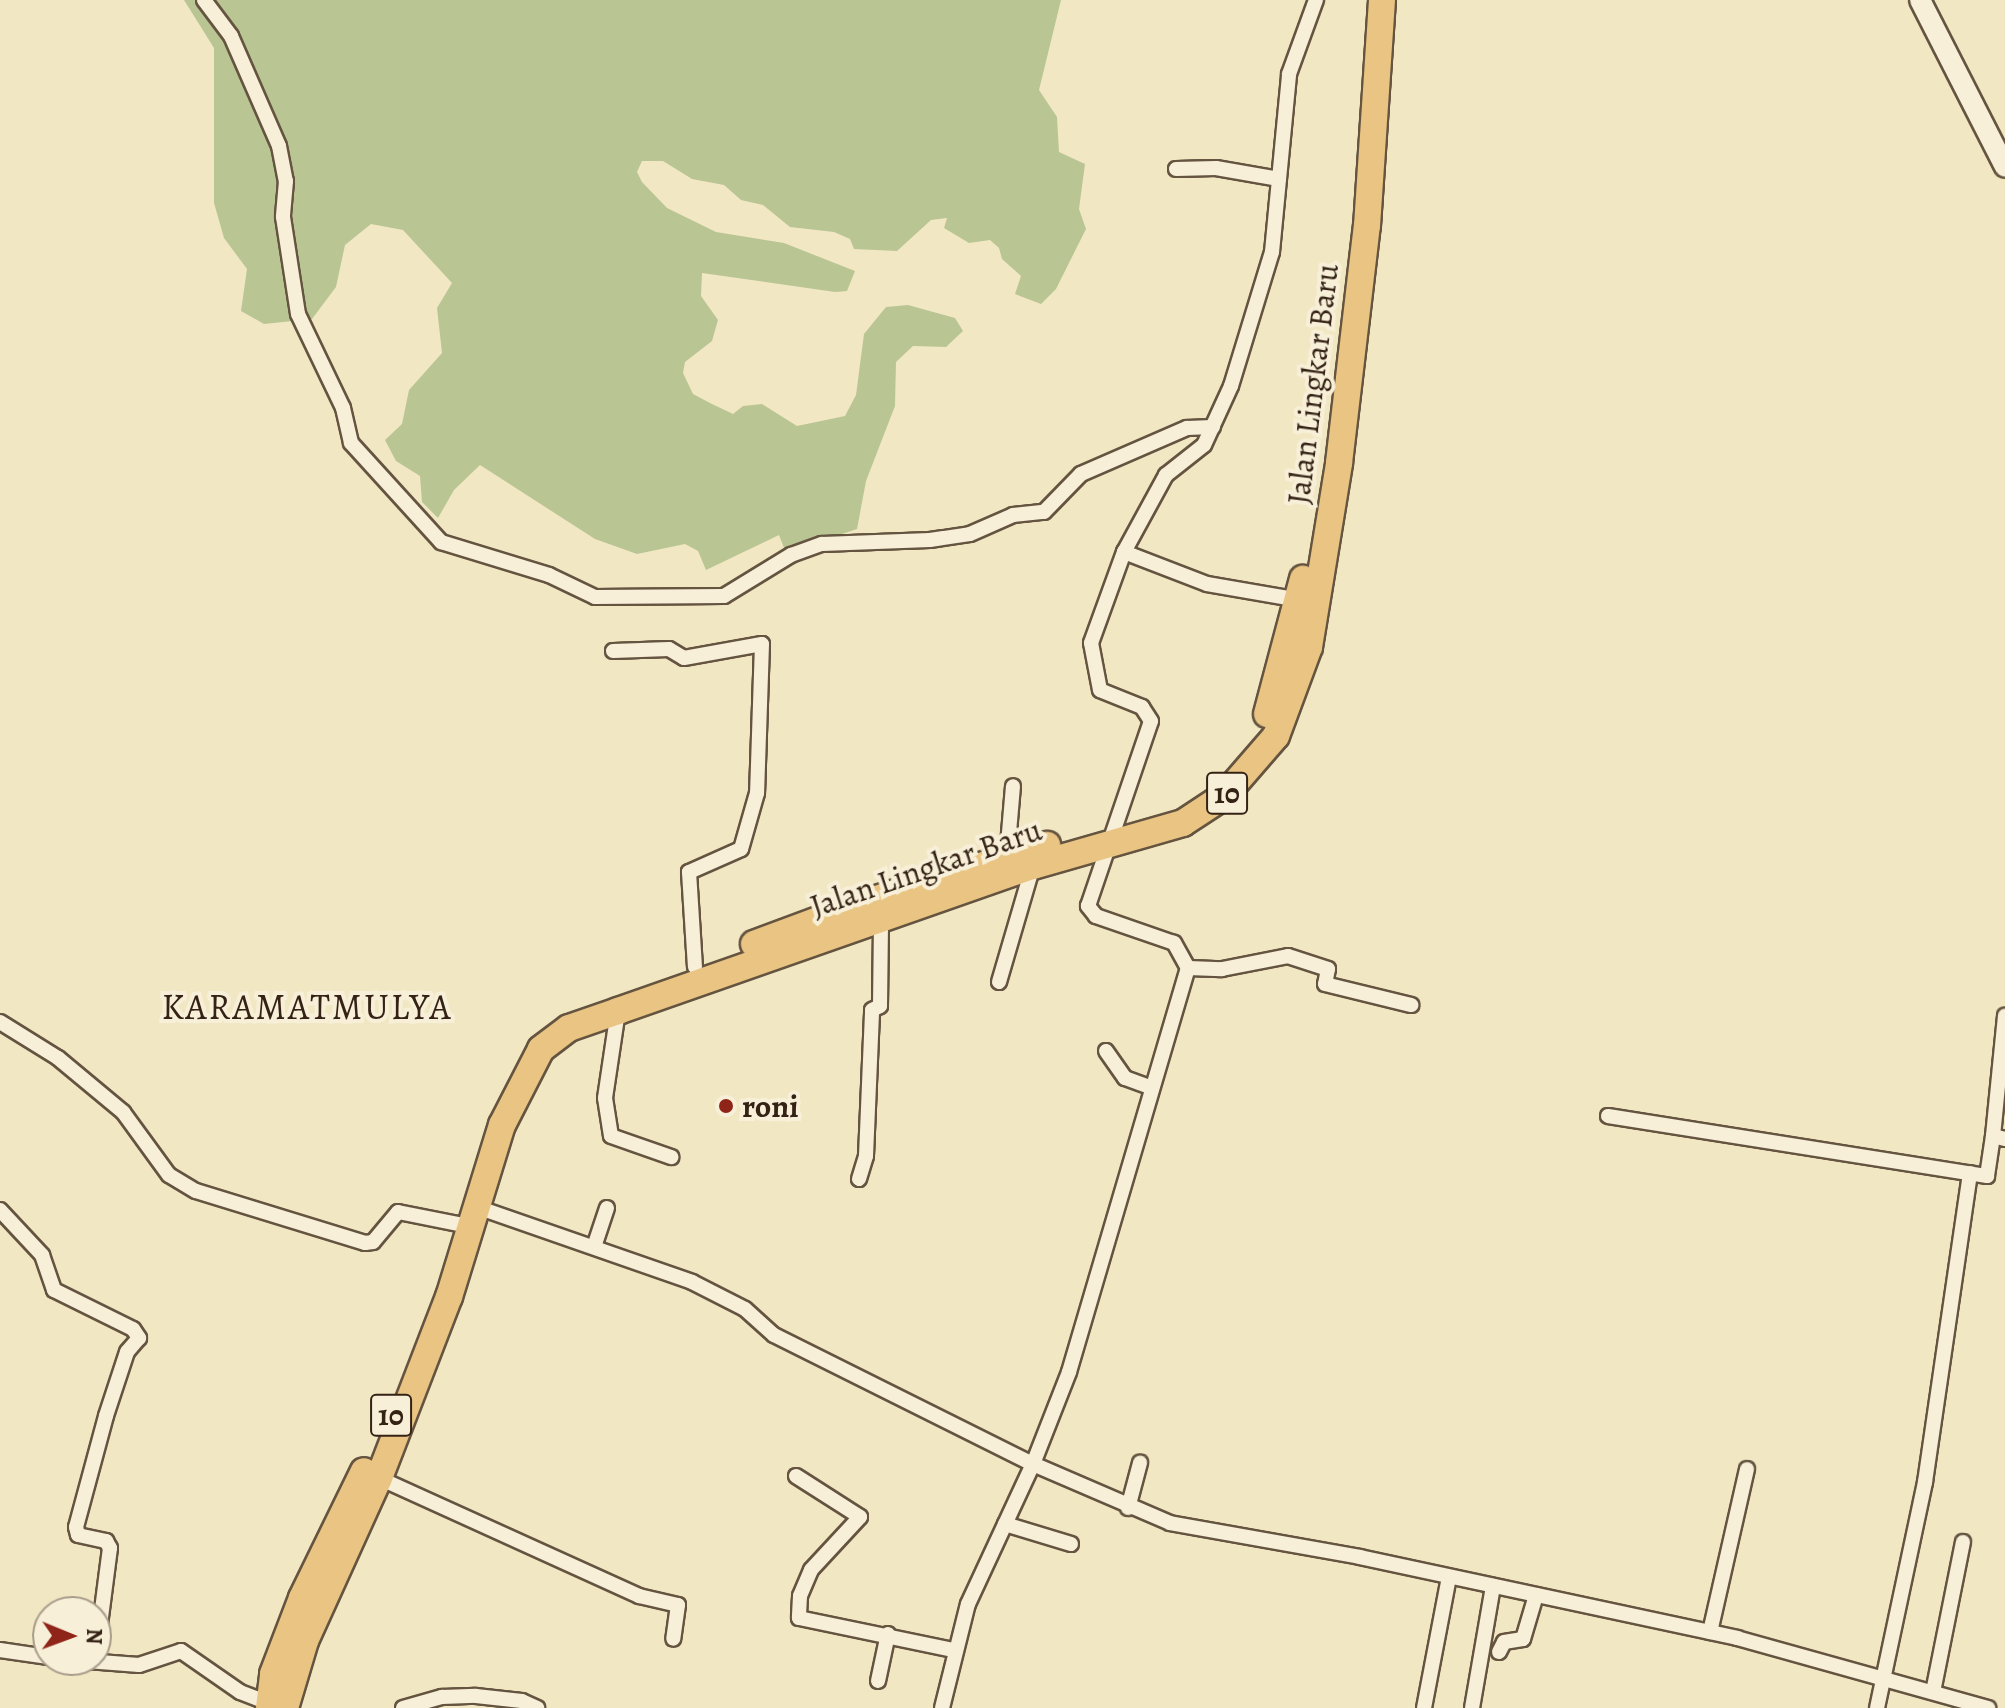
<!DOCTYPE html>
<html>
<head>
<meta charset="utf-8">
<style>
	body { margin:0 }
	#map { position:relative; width:2005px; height:1708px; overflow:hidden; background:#f2e7c3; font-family:Alegreya,serif }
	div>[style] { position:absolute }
	.green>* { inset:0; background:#bac594 }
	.roads { filter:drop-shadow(2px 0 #645440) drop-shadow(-2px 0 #645440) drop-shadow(0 2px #645440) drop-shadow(0 -2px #645440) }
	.street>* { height:14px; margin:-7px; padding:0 7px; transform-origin:7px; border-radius:7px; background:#f7efd8 }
	.secondary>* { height:20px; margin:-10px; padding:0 10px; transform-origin:10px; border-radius:10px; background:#f7efd8 }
	.highway>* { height:26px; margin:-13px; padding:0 13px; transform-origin:13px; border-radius:13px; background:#e9c482 }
	.dots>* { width:22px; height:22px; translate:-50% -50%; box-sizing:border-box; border:4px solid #f7efd8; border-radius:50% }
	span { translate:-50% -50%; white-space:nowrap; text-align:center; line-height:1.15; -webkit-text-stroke:8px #f7efd8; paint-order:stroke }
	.shield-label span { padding:2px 6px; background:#f7efd8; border:2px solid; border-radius:6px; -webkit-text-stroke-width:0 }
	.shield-label { font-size:30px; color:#342315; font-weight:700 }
	.street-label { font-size:32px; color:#342315 }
	.poi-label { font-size:32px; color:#342315; font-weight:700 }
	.left { translate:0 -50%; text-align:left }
	.quarter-label { font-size:36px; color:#342315; letter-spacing:2px }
	.north { position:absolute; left:32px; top:1596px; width:80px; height:80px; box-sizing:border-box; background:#f7efd8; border:2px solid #a99d8a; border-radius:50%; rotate:91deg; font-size:22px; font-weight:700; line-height:32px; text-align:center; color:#342315 }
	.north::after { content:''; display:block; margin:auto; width:28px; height:36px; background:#8f2418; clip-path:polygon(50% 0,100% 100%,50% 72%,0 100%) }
</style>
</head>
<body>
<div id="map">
	<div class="green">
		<div style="clip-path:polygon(184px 0,1061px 0,1039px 90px,1057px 117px,1059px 152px,1085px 164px,1079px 209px,1086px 229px,1056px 289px,1041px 304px,1015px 294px,1021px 276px,1002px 259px,999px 248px,990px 240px,969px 243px,944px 228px,947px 218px,931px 220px,897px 251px,854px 249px,850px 239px,834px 232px,790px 227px,763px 205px,741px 200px,724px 185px,692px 179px,663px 161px,642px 161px,637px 172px,642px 182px,667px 208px,716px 232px,784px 243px,855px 271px,847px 291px,835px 292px,702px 273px,701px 296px,718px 320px,712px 341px,685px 362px,683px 373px,693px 394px,712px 404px,733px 414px,743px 406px,762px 404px,797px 426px,845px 416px,856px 395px,864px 334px,886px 307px,908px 305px,955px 318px,963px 331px,946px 347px,913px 346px,896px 362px,895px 406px,866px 481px,857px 529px,786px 553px,779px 535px,706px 570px,698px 551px,685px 544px,637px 554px,595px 539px,480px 465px,454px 490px,438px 518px,422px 502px,420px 476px,396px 461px,385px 440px,402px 424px,409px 390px,442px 353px,437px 308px,452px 283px,403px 230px,371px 224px,345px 245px,336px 287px,312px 319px,264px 324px,241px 311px,247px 269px,224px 238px,214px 203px,214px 48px)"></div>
	</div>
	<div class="roads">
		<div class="street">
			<div style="left:204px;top:0;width:45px;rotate:53.1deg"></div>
			<div style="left:231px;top:36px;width:120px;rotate:66.4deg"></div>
			<div style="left:279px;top:146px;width:36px;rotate:79deg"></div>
			<div style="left:286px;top:181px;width:36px;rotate:95deg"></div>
			<div style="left:283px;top:217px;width:98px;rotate:81.2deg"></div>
			<div style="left:298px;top:314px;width:104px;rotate:64.4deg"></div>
			<div style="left:343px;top:408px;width:36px;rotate:77deg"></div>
			<div style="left:351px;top:443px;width:134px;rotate:47.7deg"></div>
			<div style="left:441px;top:542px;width:113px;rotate:17deg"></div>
			<div style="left:549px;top:575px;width:51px;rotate:25.6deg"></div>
			<div style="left:595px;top:597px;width:129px;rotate:-0.4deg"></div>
			<div style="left:724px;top:596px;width:79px;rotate:-31.5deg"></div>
			<div style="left:791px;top:555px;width:33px;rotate:-20deg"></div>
			<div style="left:822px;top:544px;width:108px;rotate:-2.1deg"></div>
			<div style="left:930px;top:540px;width:40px;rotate:-8.5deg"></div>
			<div style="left:970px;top:534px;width:47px;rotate:-23.8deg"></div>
			<div style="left:1013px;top:515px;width:31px;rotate:-6deg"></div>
			<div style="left:1044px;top:512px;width:53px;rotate:-45.8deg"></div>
			<div style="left:1081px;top:474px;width:116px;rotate:-23.5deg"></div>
			<div style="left:1187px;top:428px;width:26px;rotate:-2deg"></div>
			<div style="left:1176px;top:169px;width:40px;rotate:-1.4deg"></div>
			<div style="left:1216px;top:168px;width:64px;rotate:9.9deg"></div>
			<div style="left:1124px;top:552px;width:89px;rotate:21.1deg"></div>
			<div style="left:1207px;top:584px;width:94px;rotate:9.8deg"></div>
			<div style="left:613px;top:651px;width:56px;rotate:-2deg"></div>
			<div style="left:669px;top:649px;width:17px;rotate:31deg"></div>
			<div style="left:684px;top:658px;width:79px;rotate:-10.2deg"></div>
			<div style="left:762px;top:644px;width:149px;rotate:91.9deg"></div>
			<div style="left:757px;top:793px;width:58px;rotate:105.9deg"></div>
			<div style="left:741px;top:849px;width:57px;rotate:156.1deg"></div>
			<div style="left:689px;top:872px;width:95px;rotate:86.4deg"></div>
			<div style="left:1007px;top:856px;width:70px;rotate:-85.1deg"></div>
			<div style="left:1188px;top:968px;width:34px;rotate:2deg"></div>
			<div style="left:1222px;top:969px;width:67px;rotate:-11.1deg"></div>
			<div style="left:1288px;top:956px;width:42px;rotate:18deg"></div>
			<div style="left:1328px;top:969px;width:15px;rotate:101deg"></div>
			<div style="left:1325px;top:984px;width:89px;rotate:13.7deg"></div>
			<div style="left:999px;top:982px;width:121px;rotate:-73.7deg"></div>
			<div style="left:618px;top:1011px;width:88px;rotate:98.5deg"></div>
			<div style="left:605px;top:1098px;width:38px;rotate:81deg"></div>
			<div style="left:611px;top:1136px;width:64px;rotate:19.3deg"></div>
			<div style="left:0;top:1022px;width:68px;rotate:31.8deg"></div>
			<div style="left:58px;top:1058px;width:85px;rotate:39.7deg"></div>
			<div style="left:123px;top:1112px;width:78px;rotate:53.9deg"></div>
			<div style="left:169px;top:1175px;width:31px;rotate:31deg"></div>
			<div style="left:196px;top:1191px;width:177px;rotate:17.1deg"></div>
			<div style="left:365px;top:1243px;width:8px;rotate:-7deg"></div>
			<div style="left:373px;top:1242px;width:39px;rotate:-50deg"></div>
			<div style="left:398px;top:1212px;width:71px;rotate:11.3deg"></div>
			<div style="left:1106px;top:1051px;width:33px;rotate:55deg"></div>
			<div style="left:1125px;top:1078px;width:27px;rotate:20deg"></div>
			<div style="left:1608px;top:1116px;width:384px;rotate:9deg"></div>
			<div style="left:1987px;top:1176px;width:40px;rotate:-81.5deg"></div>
			<div style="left:1993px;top:1136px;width:12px;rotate:14deg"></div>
			<div style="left:1993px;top:1136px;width:121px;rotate:-84.3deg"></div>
			<div style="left:859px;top:1179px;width:24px;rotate:-73deg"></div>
			<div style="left:866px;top:1156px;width:146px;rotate:-87.6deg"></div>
			<div style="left:872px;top:1010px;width:9px;rotate:-27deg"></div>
			<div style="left:880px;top:1006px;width:85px;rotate:-89.3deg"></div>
			<div style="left:474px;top:1206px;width:231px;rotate:19.2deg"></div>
			<div style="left:692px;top:1282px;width:59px;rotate:27deg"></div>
			<div style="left:745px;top:1309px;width:39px;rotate:42deg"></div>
			<div style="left:774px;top:1335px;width:289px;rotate:26.5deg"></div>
			<div style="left:1033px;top:1464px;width:99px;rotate:-68.6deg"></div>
			<div style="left:1069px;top:1372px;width:421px;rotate:-73.6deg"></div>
			<div style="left:1188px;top:968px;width:29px;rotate:-119deg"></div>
			<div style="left:1174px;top:943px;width:83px;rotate:-160.9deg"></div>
			<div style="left:1096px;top:916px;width:13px;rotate:-129deg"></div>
			<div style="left:1088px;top:906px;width:195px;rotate:-71.2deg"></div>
			<div style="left:1151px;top:721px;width:17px;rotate:-123deg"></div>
			<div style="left:1142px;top:707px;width:45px;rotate:-158deg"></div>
			<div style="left:1100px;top:690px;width:48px;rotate:-100.8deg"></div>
			<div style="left:1091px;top:643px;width:97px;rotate:-70.1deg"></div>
			<div style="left:1124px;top:552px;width:88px;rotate:-61.4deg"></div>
			<div style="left:1166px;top:475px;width:48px;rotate:-38.3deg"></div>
			<div style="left:1204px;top:445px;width:65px;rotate:-65.4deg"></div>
			<div style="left:1231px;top:386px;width:140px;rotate:-73deg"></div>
			<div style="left:1272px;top:252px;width:179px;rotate:-84.5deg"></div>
			<div style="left:1289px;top:74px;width:79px;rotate:-70deg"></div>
			<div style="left:0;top:1210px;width:62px;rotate:47deg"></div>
			<div style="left:42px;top:1255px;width:37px;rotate:71deg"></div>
			<div style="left:54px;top:1290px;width:88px;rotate:26.3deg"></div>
			<div style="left:133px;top:1329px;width:11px;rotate:56deg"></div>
			<div style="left:139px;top:1338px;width:18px;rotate:131deg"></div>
			<div style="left:127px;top:1352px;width:67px;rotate:108.2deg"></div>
			<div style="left:106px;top:1416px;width:115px;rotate:105.1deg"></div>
			<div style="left:76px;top:1527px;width:8px;rotate:76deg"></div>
			<div style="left:78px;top:1535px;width:29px;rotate:12deg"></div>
			<div style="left:106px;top:1541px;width:8px;rotate:60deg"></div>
			<div style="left:110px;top:1548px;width:109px;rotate:97.4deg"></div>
			<div style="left:594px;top:1247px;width:41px;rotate:-71.6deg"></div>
			<div style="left:796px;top:1476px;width:76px;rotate:32.6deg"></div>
			<div style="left:860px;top:1517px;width:72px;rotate:132.8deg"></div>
			<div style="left:811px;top:1570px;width:28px;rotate:113deg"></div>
			<div style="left:800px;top:1596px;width:22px;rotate:93deg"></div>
			<div style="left:799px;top:1618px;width:158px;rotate:11.7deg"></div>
			<div style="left:379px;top:1478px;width:286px;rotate:24.4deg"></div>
			<div style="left:639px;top:1596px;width:40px;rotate:13deg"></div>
			<div style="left:678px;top:1605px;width:34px;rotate:98deg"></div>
			<div style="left:1128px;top:1508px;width:47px;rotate:-75.1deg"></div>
			<div style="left:1005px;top:1524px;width:69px;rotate:16.9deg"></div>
			<div style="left:1710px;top:1632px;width:167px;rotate:-77.2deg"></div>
			<div style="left:0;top:1650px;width:49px;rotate:8.3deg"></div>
			<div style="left:1499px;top:1652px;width:11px;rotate:-63deg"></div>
			<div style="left:1504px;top:1642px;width:19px;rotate:-9deg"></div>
			<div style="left:1523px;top:1639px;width:46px;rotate:-73.5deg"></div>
			<div style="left:74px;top:1660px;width:65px;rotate:4.4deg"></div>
			<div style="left:139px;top:1665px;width:44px;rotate:-18.4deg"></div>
			<div style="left:181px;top:1651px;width:72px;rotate:34.8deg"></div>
			<div style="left:240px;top:1692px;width:36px;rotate:21deg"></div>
			<div style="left:878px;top:1681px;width:48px;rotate:-78deg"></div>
			<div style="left:1933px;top:1692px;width:153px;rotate:-78.7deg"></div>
			<div style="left:403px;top:1708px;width:41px;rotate:-15.8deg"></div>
			<div style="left:442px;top:1697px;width:34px;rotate:-2deg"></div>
			<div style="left:476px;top:1696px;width:46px;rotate:6.2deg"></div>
			<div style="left:522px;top:1701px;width:17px;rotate:25deg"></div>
			<div style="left:942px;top:1708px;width:107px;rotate:-76deg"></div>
			<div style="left:968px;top:1604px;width:154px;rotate:-65.1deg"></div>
			<div style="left:1033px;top:1464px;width:149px;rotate:23.3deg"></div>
			<div style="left:1170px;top:1523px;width:193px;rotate:10.1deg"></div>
			<div style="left:1360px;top:1557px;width:386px;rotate:12.1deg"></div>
			<div style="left:1737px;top:1638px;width:261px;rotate:15.6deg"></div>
			<div style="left:1424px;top:1708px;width:133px;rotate:-79.2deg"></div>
			<div style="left:1472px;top:1708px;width:124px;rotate:-80.2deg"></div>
			<div style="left:1877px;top:1708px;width:231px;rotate:-78deg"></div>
			<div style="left:1925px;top:1482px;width:312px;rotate:-81.7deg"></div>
		</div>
		<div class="secondary">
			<div style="left:1920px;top:0;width:187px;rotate:63deg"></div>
		</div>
		<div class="highway">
			<div style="left:1267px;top:714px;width:140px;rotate:-75.1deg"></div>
			<div style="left:754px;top:944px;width:121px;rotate:-20.4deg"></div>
			<div style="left:867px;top:902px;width:189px;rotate:-17.6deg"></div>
			<div style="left:269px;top:1708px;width:34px;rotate:-83deg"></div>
			<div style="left:273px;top:1674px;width:81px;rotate:-69.1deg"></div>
			<div style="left:302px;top:1598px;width:141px;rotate:-64deg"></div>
			<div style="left:285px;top:1708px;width:70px;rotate:-73.4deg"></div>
			<div style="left:305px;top:1641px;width:179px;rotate:-65.6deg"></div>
			<div style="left:379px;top:1478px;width:194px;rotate:-68.9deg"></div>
			<div style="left:449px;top:1297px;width:180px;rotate:-72.9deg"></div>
			<div style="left:502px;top:1125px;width:85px;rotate:-62.8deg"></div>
			<div style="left:541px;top:1049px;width:35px;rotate:-37deg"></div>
			<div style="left:569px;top:1028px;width:52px;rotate:-19.1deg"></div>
			<div style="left:618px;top:1011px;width:440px;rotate:-19.3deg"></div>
			<div style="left:1033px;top:866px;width:156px;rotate:-16deg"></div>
			<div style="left:1183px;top:823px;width:49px;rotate:-33.4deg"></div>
			<div style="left:1224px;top:796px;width:79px;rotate:-49.1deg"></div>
			<div style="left:1276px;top:736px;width:95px;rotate:-69.7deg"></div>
			<div style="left:1309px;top:647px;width:186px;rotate:-80.7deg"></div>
			<div style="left:1339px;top:463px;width:239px;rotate:-83.3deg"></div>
			<div style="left:1367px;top:226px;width:226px;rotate:-86.2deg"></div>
		</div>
	</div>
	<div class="dots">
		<div style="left:726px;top:1106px;background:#8f2418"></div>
	</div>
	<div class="shield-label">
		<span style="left:1227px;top:793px">10</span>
		<span style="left:391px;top:1415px">10</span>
	</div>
	<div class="street-label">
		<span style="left:1313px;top:384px;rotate:-83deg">Jalan Lingkar Baru</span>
		<span style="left:926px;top:868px;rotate:-19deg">Jalan Lingkar Baru</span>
	</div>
	<div class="poi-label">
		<span class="left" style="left:742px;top:1106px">roni</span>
	</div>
	<div class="quarter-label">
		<span style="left:307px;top:1007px">KARAMATMULYA</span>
	</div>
	<div class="north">N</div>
</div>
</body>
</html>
